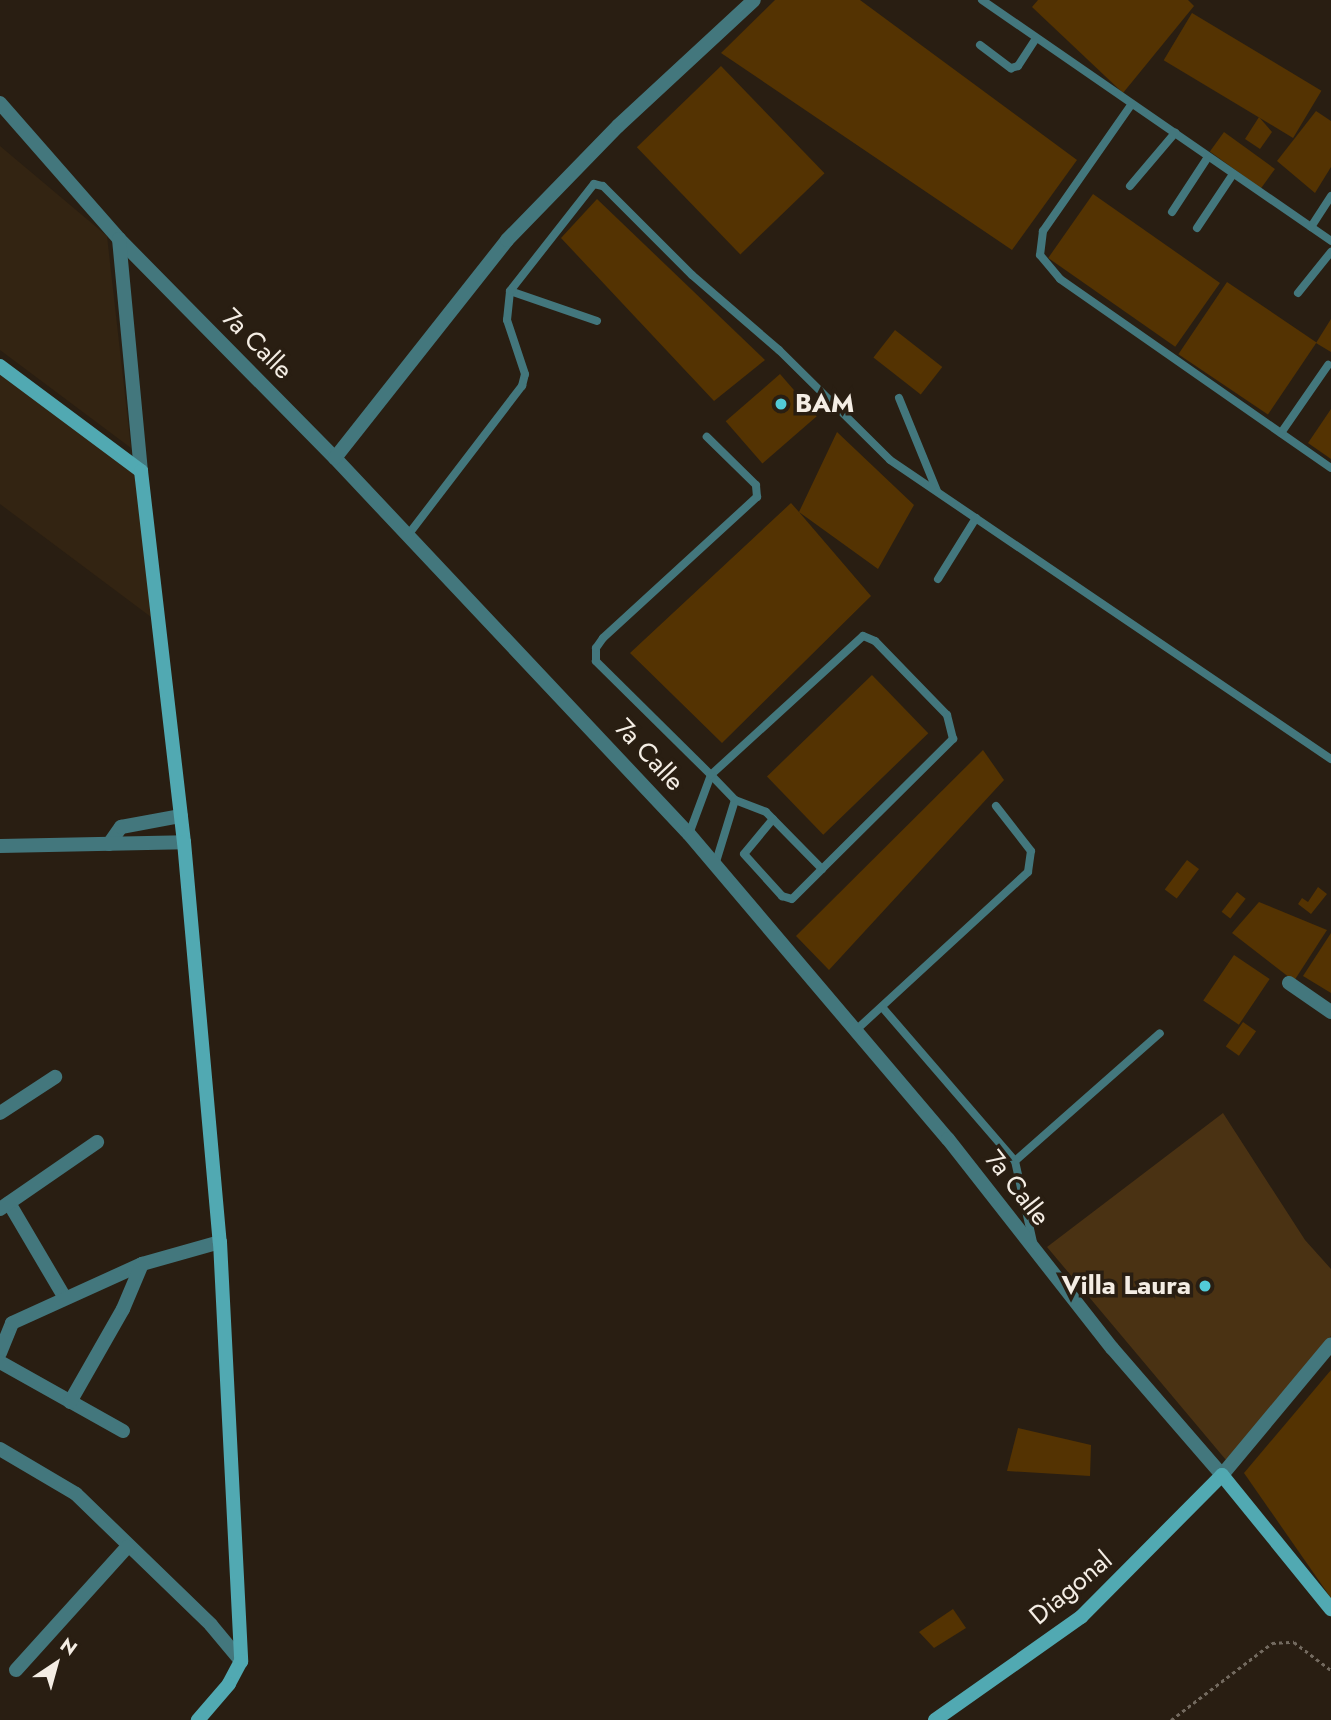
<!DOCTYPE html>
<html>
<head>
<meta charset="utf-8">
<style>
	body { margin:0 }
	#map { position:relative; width:1331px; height:1720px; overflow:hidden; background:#291e12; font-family:Jost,sans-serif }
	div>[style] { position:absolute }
	.built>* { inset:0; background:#332412 }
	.green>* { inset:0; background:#4a3213 }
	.building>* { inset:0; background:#543302; transform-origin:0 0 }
	.path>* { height:2.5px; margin-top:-1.25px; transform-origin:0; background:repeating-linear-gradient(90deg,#736a5f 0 3.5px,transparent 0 7px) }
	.lane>* { height:8px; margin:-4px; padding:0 4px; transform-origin:4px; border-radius:4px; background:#43777d }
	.street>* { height:14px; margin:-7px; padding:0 7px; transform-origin:7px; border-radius:7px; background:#43777d }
	.secondary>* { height:14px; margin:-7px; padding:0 7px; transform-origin:7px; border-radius:7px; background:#51a9b2 }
	.dots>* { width:19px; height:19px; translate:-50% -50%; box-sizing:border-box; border:4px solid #291e12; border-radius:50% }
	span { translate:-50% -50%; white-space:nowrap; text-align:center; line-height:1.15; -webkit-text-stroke:7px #291e12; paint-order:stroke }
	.street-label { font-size:26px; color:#f4ede4 }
	.poi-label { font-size:26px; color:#f4ede4; font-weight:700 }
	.left { translate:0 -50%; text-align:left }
	.right { translate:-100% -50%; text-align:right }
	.north { position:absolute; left:21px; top:1629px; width:70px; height:70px; -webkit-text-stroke:5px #291e12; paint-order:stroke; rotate:36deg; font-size:19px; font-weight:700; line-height:28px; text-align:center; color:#f4ede4 }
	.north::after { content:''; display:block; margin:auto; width:24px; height:32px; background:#f4ede4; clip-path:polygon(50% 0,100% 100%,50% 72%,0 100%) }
</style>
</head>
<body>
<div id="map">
	<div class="built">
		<div style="clip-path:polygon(0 146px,107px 236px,131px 448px,0 350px)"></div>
		<div style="clip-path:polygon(0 371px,135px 473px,155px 620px,0 504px)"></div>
	</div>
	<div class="green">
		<div style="clip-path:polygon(1223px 1113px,1305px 1240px,1331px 1269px,1331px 1336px,1226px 1460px,1047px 1247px)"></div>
	</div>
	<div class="building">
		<div style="clip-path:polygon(775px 0,860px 0,1077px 160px,1012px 250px,721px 53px)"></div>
		<div style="clip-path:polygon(1038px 0,1188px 0,1194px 6px,1123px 93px,1032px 7px)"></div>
		<div style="left:1192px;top:13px;width:151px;height:55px;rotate:31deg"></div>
		<div style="left:721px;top:66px;width:149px;height:117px;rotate:46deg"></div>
		<div style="clip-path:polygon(1316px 111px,1331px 121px,1331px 167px,1315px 193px,1277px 161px)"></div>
		<div style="clip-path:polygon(1259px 117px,1272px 132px,1260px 149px,1245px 139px)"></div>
		<div style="left:1224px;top:132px;width:63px;height:24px;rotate:36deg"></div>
		<div style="left:1093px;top:194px;width:155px;height:78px;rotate:35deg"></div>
		<div style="clip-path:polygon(597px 199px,765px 360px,714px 401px,561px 238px)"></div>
		<div style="left:1227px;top:282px;width:108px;height:87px;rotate:34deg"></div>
		<div style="clip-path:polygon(1331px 319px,1331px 352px,1316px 343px)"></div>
		<div style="left:895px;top:330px;width:60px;height:35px;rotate:38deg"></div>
		<div style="left:780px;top:374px;width:56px;height:72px;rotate:49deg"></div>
		<div style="clip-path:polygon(1331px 409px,1331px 459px,1308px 443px)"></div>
		<div style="clip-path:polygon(837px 432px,914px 505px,878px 569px,799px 512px,871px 596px,722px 743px,630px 653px,791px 503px,799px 512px)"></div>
		<div style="left:872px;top:675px;width:81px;height:146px;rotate:46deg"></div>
		<div style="clip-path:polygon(983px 750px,1004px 780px,829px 970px,796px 936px)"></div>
		<div style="left:1187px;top:860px;width:15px;height:37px;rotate:37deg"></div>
		<div style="clip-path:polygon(1318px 887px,1327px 894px,1311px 914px,1298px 904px,1302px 898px,1308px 902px)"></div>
		<div style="left:1237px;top:892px;width:11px;height:25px;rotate:38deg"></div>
		<div style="clip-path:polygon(1259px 902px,1327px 930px,1294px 981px,1232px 933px)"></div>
		<div style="clip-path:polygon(1331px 933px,1331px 993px,1303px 976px)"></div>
		<div style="left:1234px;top:955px;width:43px;height:55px;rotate:34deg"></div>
		<div style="left:1243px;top:1022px;width:16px;height:30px;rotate:35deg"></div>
		<div style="clip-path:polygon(1331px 1370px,1331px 1598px,1244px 1473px)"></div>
		<div style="clip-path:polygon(1018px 1428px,1091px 1445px,1090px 1476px,1007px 1471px)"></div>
		<div style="clip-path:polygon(953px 1609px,966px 1628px,934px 1648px,919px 1632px)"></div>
	</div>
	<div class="path">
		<div style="left:1171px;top:1720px;width:127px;rotate:-37.3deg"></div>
		<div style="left:1272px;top:1643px;width:22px;rotate:-3deg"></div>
		<div style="left:1294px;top:1642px;width:46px;rotate:37.1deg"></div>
	</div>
	<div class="lane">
		<div style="left:982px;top:0;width:424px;rotate:34.6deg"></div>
		<div style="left:980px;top:45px;width:39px;rotate:37deg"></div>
		<div style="left:1011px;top:68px;width:7px;rotate:-16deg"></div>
		<div style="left:1018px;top:66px;width:33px;rotate:-57deg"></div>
		<div style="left:1131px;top:105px;width:154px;rotate:124.9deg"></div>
		<div style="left:1043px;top:231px;width:24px;rotate:97deg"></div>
		<div style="left:1040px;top:255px;width:31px;rotate:50deg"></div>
		<div style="left:1060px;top:279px;width:330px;rotate:34.9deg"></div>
		<div style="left:1130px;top:186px;width:70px;rotate:-49.7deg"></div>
		<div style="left:1172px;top:212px;width:66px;rotate:-56.8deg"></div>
		<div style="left:1311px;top:227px;width:37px;rotate:-57deg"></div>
		<div style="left:1197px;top:228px;width:65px;rotate:-56.3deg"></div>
		<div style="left:510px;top:291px;width:92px;rotate:19deg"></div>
		<div style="left:1298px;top:293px;width:53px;rotate:-51.2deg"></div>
		<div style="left:899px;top:398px;width:100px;rotate:67.8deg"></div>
		<div style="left:1281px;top:433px;width:83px;rotate:-55.3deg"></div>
		<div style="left:408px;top:535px;width:188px;rotate:-52.6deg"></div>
		<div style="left:522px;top:386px;width:12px;rotate:-76deg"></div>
		<div style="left:525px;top:374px;width:57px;rotate:-108.4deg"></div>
		<div style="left:507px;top:320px;width:29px;rotate:-84deg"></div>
		<div style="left:510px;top:291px;width:136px;rotate:-51.9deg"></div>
		<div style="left:594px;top:184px;width:9px;rotate:13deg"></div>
		<div style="left:603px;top:186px;width:126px;rotate:45deg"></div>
		<div style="left:692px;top:275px;width:115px;rotate:40.8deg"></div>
		<div style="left:779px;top:350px;width:156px;rotate:44.7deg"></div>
		<div style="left:890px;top:460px;width:533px;rotate:34.14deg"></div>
		<div style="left:938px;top:579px;width:72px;rotate:-58.1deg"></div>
		<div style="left:773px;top:819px;width:45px;rotate:129.6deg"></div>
		<div style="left:744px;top:854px;width:57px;rotate:47.9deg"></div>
		<div style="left:782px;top:896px;width:10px;rotate:17deg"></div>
		<div style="left:792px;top:899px;width:42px;rotate:-45deg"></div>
		<div style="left:689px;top:834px;width:63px;rotate:-69.6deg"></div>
		<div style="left:711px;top:775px;width:35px;rotate:46deg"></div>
		<div style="left:735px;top:800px;width:33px;rotate:21deg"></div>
		<div style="left:766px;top:812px;width:80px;rotate:45.5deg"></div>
		<div style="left:822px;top:869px;width:185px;rotate:-44.8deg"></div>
		<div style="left:953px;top:739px;width:25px;rotate:-104deg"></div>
		<div style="left:947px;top:715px;width:103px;rotate:-134.2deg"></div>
		<div style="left:875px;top:641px;width:13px;rotate:-157deg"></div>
		<div style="left:863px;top:636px;width:206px;rotate:137.6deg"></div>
		<div style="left:711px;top:775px;width:162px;rotate:-135.3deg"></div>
		<div style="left:596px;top:661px;width:13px;rotate:-90deg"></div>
		<div style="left:596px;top:648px;width:12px;rotate:-55deg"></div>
		<div style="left:603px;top:638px;width:209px;rotate:-42.5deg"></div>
		<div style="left:757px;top:497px;width:12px;rotate:-95deg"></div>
		<div style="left:756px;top:485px;width:69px;rotate:-135.6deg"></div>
		<div style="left:715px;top:865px;width:68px;rotate:-72.9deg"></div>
		<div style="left:882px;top:1007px;width:203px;rotate:49.2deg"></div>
		<div style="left:1015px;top:1161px;width:83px;rotate:77.5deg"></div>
		<div style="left:855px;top:1031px;width:235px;rotate:-42.6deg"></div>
		<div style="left:1028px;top:872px;width:21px;rotate:-82deg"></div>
		<div style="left:1031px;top:851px;width:57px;rotate:-127.9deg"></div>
		<div style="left:1015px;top:1161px;width:193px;rotate:-41.4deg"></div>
	</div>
	<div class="street">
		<div style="left:0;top:103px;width:181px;rotate:48.8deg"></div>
		<div style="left:119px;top:239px;width:308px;rotate:45.4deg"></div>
		<div style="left:335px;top:458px;width:516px;rotate:46.73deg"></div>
		<div style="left:689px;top:834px;width:400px;rotate:49.7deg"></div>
		<div style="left:948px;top:1139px;width:266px;rotate:51.9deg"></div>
		<div style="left:1112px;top:1348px;width:168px;rotate:49.1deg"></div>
		<div style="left:1222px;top:1475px;width:170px;rotate:-50.2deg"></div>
		<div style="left:119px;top:239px;width:233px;rotate:84.6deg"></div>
		<div style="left:335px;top:458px;width:278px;rotate:-51.7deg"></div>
		<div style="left:507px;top:240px;width:159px;rotate:-45.8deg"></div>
		<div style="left:618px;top:126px;width:185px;rotate:-42.8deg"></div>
		<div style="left:109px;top:844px;width:21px;rotate:-55deg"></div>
		<div style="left:121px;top:827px;width:61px;rotate:-10.4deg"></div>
		<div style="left:0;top:846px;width:184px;rotate:-1.2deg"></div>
		<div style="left:1289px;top:983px;width:51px;rotate:34.6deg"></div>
		<div style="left:0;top:1113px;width:66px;rotate:-33.2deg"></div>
		<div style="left:9px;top:1203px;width:110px;rotate:59.5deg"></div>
		<div style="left:0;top:1209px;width:118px;rotate:-34.6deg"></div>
		<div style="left:0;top:1353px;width:32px;rotate:-68deg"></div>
		<div style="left:12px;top:1323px;width:143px;rotate:-24.4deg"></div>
		<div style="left:142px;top:1264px;width:81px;rotate:-15.8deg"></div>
		<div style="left:0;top:1362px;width:141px;rotate:29.3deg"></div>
		<div style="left:70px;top:1402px;width:107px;rotate:-60.3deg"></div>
		<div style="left:123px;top:1309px;width:49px;rotate:-67.1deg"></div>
		<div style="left:0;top:1449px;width:88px;rotate:30.6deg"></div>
		<div style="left:76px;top:1494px;width:188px;rotate:44.1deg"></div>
		<div style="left:211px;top:1625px;width:47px;rotate:50.2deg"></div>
		<div style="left:16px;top:1670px;width:166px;rotate:-47.9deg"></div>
	</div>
	<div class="secondary">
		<div style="left:0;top:366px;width:176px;rotate:36.7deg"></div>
		<div style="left:141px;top:471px;width:373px;rotate:83.4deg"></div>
		<div style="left:184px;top:842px;width:402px;rotate:84.9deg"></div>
		<div style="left:220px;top:1242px;width:420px;rotate:87.1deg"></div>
		<div style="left:241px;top:1661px;width:26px;rotate:118deg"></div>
		<div style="left:229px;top:1684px;width:48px;rotate:130.7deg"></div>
		<div style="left:935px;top:1720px;width:179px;rotate:-35.2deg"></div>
		<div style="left:1081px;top:1617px;width:200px;rotate:-45.2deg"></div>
		<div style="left:1222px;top:1475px;width:173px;rotate:50.9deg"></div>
	</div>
	<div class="dots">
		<div style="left:781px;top:404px;background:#52cbd8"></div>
		<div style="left:1205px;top:1286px;background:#52cbd8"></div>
	</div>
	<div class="street-label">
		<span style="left:257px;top:344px;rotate:45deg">7a Calle</span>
		<span style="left:649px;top:755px;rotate:47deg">7a Calle</span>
		<span style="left:1017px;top:1188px;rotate:52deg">7a Calle</span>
		<span style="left:1071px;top:1588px;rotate:-40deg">Diagonal</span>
	</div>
	<div class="poi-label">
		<span class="left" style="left:795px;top:404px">BAM</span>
		<span class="right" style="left:1191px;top:1286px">Villa Laura</span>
	</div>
	<div class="north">N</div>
</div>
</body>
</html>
